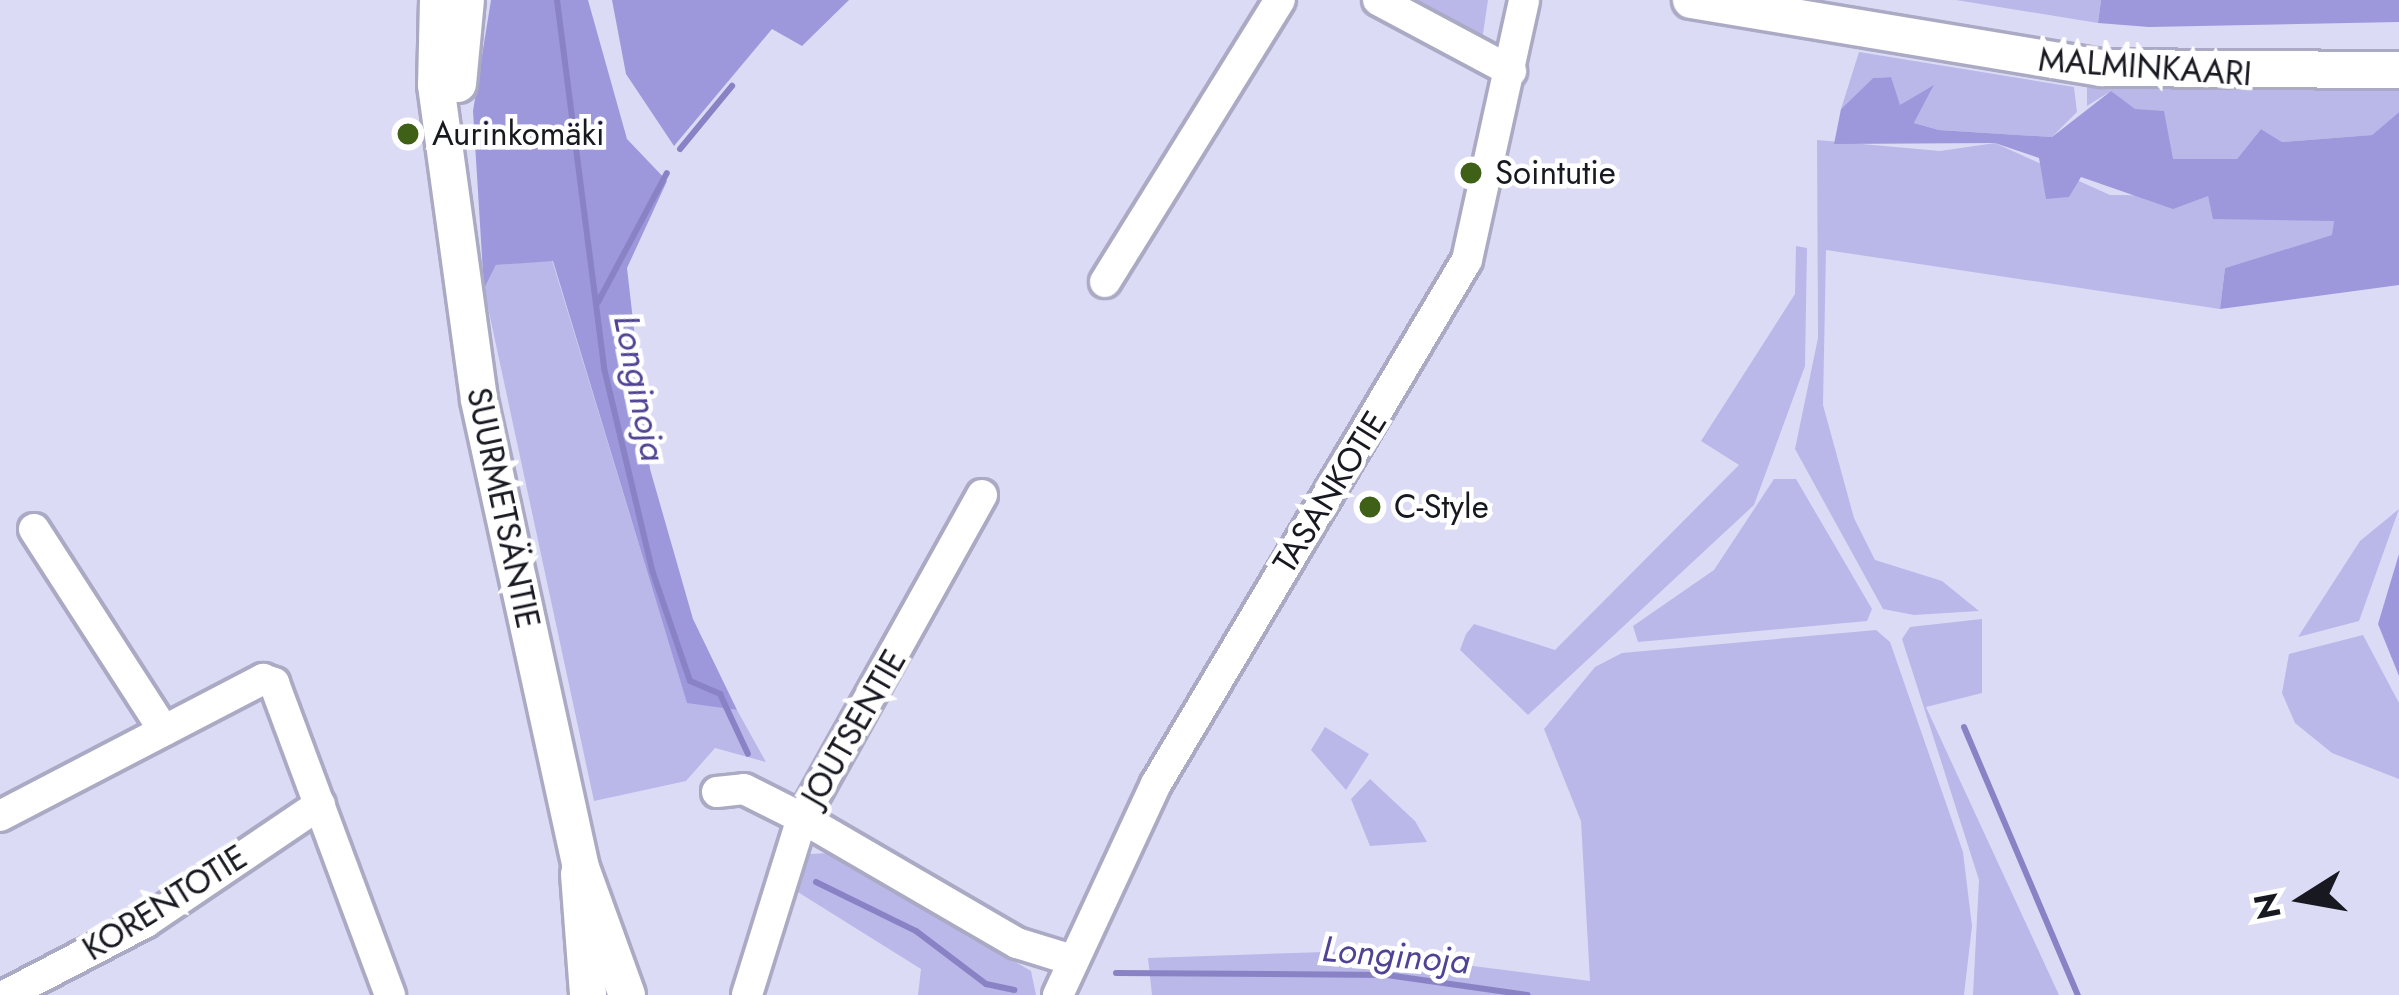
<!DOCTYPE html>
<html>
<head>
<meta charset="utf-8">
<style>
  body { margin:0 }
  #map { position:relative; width:2399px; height:995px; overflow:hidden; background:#dcdbf6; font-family:Jost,sans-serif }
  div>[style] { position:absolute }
  .green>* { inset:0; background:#bab8e9 }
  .forest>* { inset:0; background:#9d98dc }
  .stream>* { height:6px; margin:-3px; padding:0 3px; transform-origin:3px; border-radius:3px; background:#8983c5 }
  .roads { filter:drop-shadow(3px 0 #abaac4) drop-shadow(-3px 0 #abaac4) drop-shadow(0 3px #abaac4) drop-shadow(0 -3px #abaac4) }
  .minor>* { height:30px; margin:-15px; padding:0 15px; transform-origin:15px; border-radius:15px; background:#fff }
  .major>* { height:36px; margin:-18px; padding:0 18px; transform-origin:18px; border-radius:18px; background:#fff }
  .dots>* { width:33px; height:33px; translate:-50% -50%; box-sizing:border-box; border:6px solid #fff; border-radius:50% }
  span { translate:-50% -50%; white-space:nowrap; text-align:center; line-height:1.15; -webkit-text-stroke:9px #fff; paint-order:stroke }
  .street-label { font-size:33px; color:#181821 }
  .poi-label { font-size:33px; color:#181821 }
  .left { translate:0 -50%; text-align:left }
  .water-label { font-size:36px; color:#504394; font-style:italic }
  .north { position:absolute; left:2243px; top:839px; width:120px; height:120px; -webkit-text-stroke:9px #fff; paint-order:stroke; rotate:259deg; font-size:33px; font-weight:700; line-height:48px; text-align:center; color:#181821 }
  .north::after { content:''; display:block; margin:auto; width:42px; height:54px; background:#181821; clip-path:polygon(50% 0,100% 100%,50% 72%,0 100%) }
</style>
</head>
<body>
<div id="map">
  <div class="green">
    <i style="clip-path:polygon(1395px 0,1488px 0,1481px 47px)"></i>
    <i style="clip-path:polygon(1956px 0,2101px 0,2098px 23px)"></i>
    <i style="clip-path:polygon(1859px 52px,2074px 87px,2077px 112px,2052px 137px,1939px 130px,1914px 123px,1933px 87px,1900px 106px,1890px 77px,1873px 78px,1841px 109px)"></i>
    <i style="clip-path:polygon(2087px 86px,2399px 91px,2399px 112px,2372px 135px,2282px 142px,2261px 129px,2237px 159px,2172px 160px,2111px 91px,2087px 106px)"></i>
    <i style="clip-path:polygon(1817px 140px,1940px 151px,1995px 143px,2110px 195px,2208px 196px,2214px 219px,2311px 216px,2334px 221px,2333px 235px,2225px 268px,2220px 309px,1826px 250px,1823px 405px,1854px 518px,1875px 560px,1942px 581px,1979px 611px,1914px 615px,1883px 609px,1795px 449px,1818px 338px)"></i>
    <i style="clip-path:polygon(1796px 246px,1807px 248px,1805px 366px,1754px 505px,1528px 715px,1460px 650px,1466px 634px,1474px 624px,1555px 650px,1739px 465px,1701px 441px,1795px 294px)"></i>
    <i style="clip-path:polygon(552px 260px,687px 702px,737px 710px,766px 762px,715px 748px,686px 781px,594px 801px,484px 289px,496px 265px)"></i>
    <i style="clip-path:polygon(1774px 479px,1796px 479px,1872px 609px,1867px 621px,1638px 642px,1633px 626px,1714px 570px)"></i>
    <i style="clip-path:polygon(2399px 509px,2359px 621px,2298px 637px,2360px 541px)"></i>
    <i style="clip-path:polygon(1982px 619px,1982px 693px,1926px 707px,2059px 995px,1973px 995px,1979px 880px,1902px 639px,1910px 627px)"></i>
    <i style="clip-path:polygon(1876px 630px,1890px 642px,1963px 852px,1972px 926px,1964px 995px,1152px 995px,1148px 958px,1355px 951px,1590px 981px,1581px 821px,1544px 729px,1595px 667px,1622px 653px)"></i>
    <i style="clip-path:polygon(2363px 635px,2399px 703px,2399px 779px,2332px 753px,2295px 723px,2282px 693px,2289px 654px)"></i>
    <i style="clip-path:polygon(1325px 727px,1369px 754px,1346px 790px,1311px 750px)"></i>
    <i style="clip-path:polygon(1370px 779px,1415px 821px,1427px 842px,1370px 846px,1351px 799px)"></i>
    <i style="clip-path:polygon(830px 853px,1031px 971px,1036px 995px,918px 995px,921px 969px,793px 889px,809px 854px)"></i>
  </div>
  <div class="forest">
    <i style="clip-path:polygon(491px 0,588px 0,627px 139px,667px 181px,627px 268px,650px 469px,693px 619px,737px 710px,687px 703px,553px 261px,496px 265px,484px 289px,473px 111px)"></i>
    <i style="clip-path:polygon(612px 0,849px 0,802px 46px,772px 29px,674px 146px,626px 74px)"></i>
    <i style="clip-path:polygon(2101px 0,2399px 0,2399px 22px,2149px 27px,2098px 23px)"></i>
    <i style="clip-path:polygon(1891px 77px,1900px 105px,1934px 85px,1914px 123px,1939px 130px,2052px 137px,2111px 91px,2135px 109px,2164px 111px,2173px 159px,2237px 159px,2261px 129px,2282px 142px,2372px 135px,2399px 112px,2399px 285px,2220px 309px,2225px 268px,2332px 235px,2334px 221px,2213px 219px,2208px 196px,2173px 209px,2081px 177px,2069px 197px,2046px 199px,2039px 158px,1995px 143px,1834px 144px,1841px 109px,1873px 78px)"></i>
    <i style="clip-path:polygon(2399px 554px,2399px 676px,2378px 624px)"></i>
  </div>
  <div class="stream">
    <i style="left:557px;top:0;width:371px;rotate:82.7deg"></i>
    <i style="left:604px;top:368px;width:208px;rotate:76.6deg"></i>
    <i style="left:652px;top:570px;width:117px;rotate:71.1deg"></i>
    <i style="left:690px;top:681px;width:33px;rotate:23deg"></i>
    <i style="left:720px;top:694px;width:66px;rotate:65deg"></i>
    <i style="left:680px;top:149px;width:82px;rotate:-50.5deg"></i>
    <i style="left:598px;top:302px;width:146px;rotate:-61.9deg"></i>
    <i style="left:1964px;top:727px;width:291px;rotate:67deg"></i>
    <i style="left:816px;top:882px;width:111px;rotate:26.1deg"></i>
    <i style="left:916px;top:931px;width:88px;rotate:37.1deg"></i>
    <i style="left:986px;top:984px;width:29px;rotate:12deg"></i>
    <i style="left:1116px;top:973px;width:271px;rotate:0.4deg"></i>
    <i style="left:1387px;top:975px;width:142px;rotate:8.1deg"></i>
  </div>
  <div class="roads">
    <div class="minor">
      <i style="left:1378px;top:0;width:151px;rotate:28.1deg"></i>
      <i style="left:1105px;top:282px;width:332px;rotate:-58.2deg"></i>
      <i style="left:982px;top:495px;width:370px;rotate:119.1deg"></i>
      <i style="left:802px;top:818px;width:249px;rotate:30.2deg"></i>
      <i style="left:1017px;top:943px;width:58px;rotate:17.2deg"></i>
      <i style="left:34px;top:529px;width:240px;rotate:57.2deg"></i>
      <i style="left:717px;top:792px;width:27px;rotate:-6deg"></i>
      <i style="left:744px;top:789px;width:65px;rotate:26.6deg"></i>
      <i style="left:802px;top:818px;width:185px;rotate:107.3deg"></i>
      <i style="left:0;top:816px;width:297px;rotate:-27.5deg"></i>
      <i style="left:263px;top:679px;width:12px;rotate:20deg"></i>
      <i style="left:274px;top:683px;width:333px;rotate:69.6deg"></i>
      <i style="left:6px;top:995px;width:158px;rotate:-27.5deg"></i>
      <i style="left:146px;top:922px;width:210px;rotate:-34.1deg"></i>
      <i style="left:1058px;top:995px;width:233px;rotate:-65.1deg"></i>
      <i style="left:1156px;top:784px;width:609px;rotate:-59.31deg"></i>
      <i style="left:1467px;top:260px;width:266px;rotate:-77.6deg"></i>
    </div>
    <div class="major">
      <i style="left:438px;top:0;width:85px;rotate:91.3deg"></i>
      <i style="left:436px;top:85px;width:318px;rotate:82.2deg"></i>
      <i style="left:479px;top:400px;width:476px;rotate:77.7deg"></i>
      <i style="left:580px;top:865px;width:138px;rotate:70.1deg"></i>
      <i style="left:1691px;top:0;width:416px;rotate:9.4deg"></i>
      <i style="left:2101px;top:68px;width:298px;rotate:0.4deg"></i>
      <i style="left:458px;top:84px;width:84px;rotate:-84.6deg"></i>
      <i style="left:579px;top:874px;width:121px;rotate:85.7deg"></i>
    </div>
  </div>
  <div class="dots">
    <i style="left:408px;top:134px;background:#3f6117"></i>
    <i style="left:1471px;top:173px;background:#3f6117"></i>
    <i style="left:1370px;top:507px;background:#3f6117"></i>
  </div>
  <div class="street-label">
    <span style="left:2145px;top:67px;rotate:4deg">MALMINKAARI</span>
    <span style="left:1330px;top:492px;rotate:-58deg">TASANKOTIE</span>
    <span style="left:503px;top:508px;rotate:78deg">SUURMETSÄNTIE</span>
    <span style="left:854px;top:728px;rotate:-60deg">JOUTSENTIE</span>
    <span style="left:165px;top:903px;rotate:-32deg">KORENTOTIE</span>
  </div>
  <div class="poi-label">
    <span class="left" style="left:432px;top:134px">Aurinkomäki</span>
    <span class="left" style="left:1495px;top:173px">Sointutie</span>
    <span class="left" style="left:1394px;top:507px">C-Style</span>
  </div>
  <div class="water-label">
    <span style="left:640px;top:388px;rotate:79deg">Longinoja</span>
    <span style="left:1396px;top:955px;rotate:5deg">Longinoja</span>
  </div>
  <div class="north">N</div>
</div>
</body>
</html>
